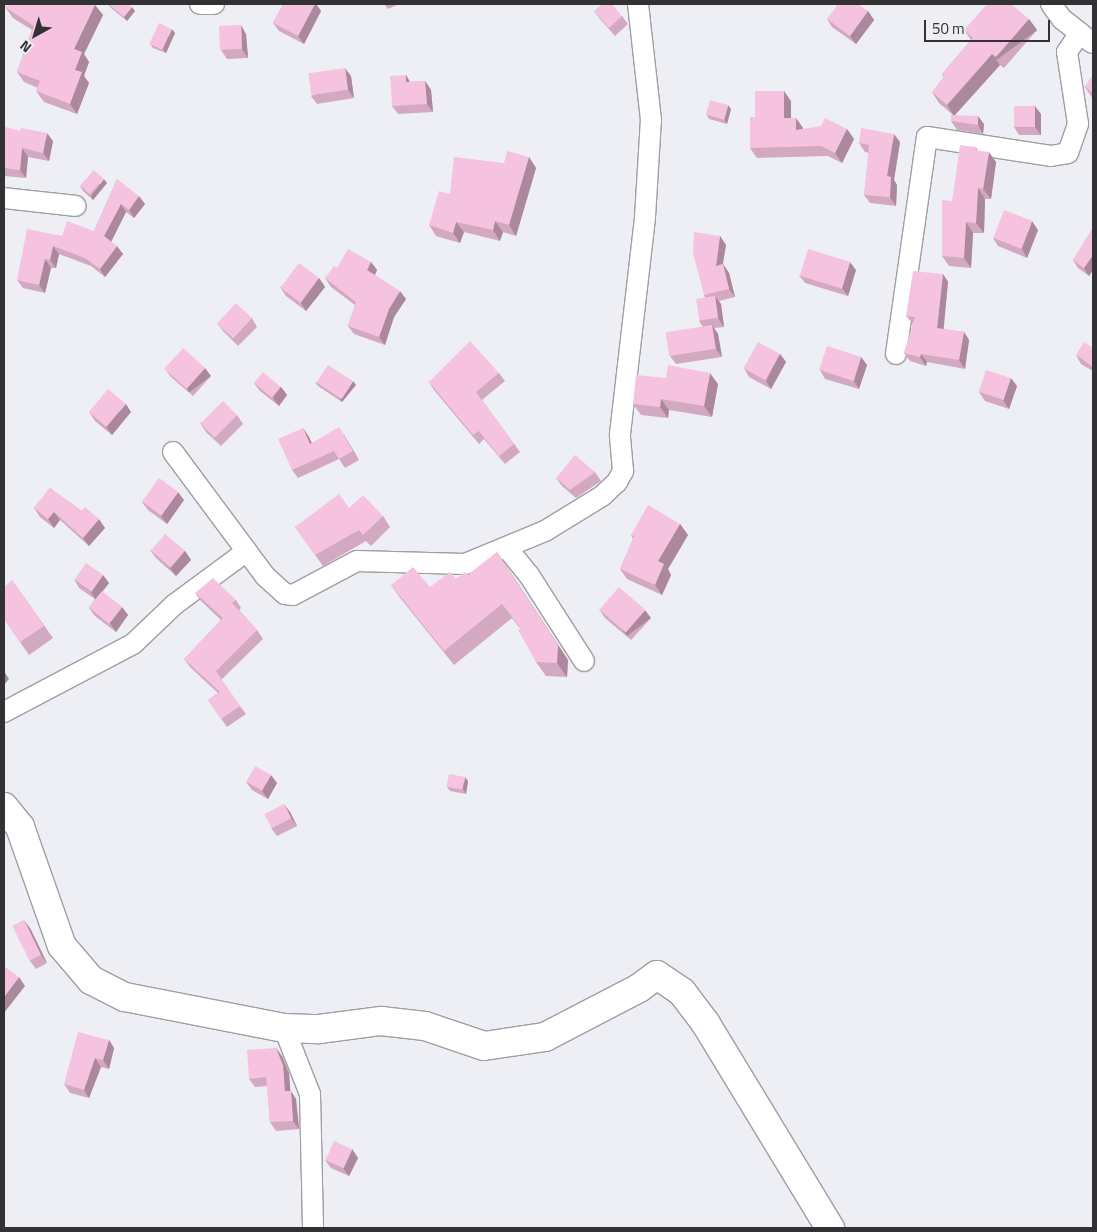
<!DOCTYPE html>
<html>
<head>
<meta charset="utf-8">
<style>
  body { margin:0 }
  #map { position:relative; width:1097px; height:1232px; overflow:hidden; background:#eeeff5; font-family:"Titillium Web",sans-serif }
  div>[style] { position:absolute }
  .roads { filter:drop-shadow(1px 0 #9e9ea4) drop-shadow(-1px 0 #9e9ea4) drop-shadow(0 1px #9e9ea4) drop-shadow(0 -1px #9e9ea4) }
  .street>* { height:20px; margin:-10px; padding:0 10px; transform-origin:10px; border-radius:10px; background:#fff }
  .secondary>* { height:28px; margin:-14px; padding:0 14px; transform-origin:14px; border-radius:14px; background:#fff }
  .wall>* { inset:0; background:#d3a8c1 }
  .shaded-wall>* { inset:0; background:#ac889d; transform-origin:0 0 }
  .building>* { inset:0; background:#f5c3e0; transform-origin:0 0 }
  span { translate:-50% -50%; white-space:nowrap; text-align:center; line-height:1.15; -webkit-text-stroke:4px #eeeff5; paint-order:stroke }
  .frame { position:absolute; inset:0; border:5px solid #323234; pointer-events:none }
  .north { position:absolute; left:10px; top:10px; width:50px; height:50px; -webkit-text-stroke:4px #eeeff5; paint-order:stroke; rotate:219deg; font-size:14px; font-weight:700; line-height:20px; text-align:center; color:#323234 }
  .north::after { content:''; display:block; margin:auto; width:18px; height:22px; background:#323234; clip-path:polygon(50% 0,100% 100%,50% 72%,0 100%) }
  .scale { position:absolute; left:924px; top:20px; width:126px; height:22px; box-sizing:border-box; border:2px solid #323234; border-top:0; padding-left:6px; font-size:15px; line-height:18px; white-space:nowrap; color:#323234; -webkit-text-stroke:4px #eeeff5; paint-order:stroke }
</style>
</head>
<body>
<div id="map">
  <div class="roads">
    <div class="street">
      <i style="left:200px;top:4px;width:14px"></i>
      <i style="left:1051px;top:4px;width:19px;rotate:54deg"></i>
      <i style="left:1062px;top:19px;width:39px;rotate:38deg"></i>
      <i style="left:4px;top:198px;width:72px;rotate:6.3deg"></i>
      <i style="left:896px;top:354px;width:219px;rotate:-81.9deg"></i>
      <i style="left:927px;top:137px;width:125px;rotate:8.7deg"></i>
      <i style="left:1051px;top:156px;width:17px;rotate:-10deg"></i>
      <i style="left:1068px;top:153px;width:31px;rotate:-71deg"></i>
      <i style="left:1078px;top:124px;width:73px;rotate:-98.7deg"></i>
      <i style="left:1067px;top:52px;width:23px;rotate:-56deg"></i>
      <i style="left:173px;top:452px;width:154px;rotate:53.4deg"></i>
      <i style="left:265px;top:576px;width:27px;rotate:42deg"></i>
      <i style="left:285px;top:594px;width:8px;rotate:7deg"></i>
      <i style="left:293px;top:595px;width:72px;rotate:-28deg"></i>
      <i style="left:357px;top:561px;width:108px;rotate:1.6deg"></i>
      <i style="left:465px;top:564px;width:87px;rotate:-22.4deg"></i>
      <i style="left:545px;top:531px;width:67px;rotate:-31.6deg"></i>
      <i style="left:602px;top:496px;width:21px;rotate:-43deg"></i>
      <i style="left:617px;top:482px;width:13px;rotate:-61deg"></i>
      <i style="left:623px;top:471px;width:37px;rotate:-95deg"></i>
      <i style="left:620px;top:434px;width:218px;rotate:-83.4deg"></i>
      <i style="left:645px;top:217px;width:97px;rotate:-86.5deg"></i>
      <i style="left:651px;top:120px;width:117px;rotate:-96.4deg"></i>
      <i style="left:507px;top:548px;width:35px;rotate:51deg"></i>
      <i style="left:529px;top:575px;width:102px;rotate:57.4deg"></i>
      <i style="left:4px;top:712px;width:146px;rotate:-27.8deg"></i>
      <i style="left:133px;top:644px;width:58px;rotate:-43.6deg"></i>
      <i style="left:175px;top:604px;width:89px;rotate:-36.4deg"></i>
      <i style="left:284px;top:1028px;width:71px;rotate:68.5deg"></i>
      <i style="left:310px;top:1094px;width:134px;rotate:88.7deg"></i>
    </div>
    <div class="secondary">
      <i style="left:4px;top:807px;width:26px;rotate:51deg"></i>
      <i style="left:20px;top:827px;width:126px;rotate:70.6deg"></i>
      <i style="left:62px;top:946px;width:45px;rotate:49.5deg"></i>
      <i style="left:91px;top:980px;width:38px;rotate:27deg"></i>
      <i style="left:125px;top:997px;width:162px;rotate:11deg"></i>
      <i style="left:284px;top:1028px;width:35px;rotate:2deg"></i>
      <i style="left:319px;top:1029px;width:63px;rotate:-7.4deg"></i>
      <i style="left:381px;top:1021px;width:44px;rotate:6.5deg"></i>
      <i style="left:425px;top:1026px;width:62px;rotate:18.7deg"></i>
      <i style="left:484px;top:1046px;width:62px;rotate:-8.4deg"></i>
      <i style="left:545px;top:1037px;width:106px;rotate:-27.5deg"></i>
      <i style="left:639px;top:988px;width:22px;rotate:-36deg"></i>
      <i style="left:657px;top:975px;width:30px;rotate:34deg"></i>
      <i style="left:682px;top:992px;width:40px;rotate:53deg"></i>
      <i style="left:706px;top:1024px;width:239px;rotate:58.7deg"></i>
    </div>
  </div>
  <div class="wall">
    <i style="clip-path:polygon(108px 4px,135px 11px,127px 21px,111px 8px)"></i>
    <i style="clip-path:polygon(283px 4px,316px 4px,321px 11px,304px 44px,279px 31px,273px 23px)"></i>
    <i style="clip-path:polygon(384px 4px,399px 4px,388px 9px)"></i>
    <i style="clip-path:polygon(95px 5px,103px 15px,84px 54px,89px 62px,84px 76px,89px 83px,77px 114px,44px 102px,36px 91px,38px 88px,24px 82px,17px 72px,32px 30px,13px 18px,5px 7px)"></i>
    <i style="clip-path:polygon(594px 11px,622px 16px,628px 24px,615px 36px,600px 19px)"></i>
    <i style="clip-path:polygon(868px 11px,874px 20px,856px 44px,832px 27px,827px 19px)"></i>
    <i style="clip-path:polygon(1029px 19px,1037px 30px,1004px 68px,1000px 65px,955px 115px,984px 124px,983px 134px,957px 130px,951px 121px,953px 115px,939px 103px,932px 92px,944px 77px,942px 74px,971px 40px,964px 30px)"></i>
    <i style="clip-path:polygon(175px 33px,166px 53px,153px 48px,150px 44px)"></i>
    <i style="clip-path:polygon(246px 34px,248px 58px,227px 59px,221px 50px)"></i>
    <i style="clip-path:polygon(406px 75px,410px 82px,425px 81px,431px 90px,433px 112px,398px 114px,392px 106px)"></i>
    <i style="clip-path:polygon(1093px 75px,1093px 99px,1085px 87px)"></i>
    <i style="clip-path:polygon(351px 76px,354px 98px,317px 104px,311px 96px)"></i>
    <i style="clip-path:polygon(791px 101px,791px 118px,803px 129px,847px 129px,854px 139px,842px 163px,828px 156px,757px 158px,750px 148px,755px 117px)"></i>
    <i style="clip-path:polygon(731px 109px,727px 124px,709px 119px,706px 114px)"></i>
    <i style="clip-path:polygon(1041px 114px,1041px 135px,1019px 135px,1014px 127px)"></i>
    <i style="clip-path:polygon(4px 127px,53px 141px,49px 161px,28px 157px,26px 178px,4px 176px)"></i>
    <i style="clip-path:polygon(900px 142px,894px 180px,897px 185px,896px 206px,870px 203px,864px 195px,869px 153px,865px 152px,859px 143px)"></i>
    <i style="clip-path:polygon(976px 147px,978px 151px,996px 162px,991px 199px,985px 199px,984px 233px,973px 233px,971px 268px,949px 266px,942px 256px,952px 201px)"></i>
    <i style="clip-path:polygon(529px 157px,536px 168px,516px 236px,503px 232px,500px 241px,464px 232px,460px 243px,436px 236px,429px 225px,450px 194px,504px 163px)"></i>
    <i style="clip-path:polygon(117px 179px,145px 204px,134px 218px,126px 212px,111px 242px,123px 254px,105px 277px,91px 266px,59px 254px,56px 268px,51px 268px,45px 293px,23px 288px,17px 280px,62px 236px,94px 231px)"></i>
    <i style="clip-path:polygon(107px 183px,93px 200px,83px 191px,80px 186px)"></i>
    <i style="clip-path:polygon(1093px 228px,1093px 270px,1089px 276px,1078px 268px,1073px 260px)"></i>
    <i style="clip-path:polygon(1038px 230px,1027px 258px,998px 246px,993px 238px)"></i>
    <i style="clip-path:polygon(720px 236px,726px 245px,723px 264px,729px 273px,735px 297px,719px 301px,721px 304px,724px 327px,714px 328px,718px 334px,722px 357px,676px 364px,670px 356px,703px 327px,699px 321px,705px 297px,704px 295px)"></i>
    <i style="clip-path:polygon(371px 262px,377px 270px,375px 275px,406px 299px,394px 317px,385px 345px,354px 334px,348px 326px,355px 305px,331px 287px,325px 278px,337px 268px)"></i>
    <i style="clip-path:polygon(856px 270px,848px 296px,805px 283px,799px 275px)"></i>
    <i style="clip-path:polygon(943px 274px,948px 282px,943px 329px,964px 332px,969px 340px,965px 369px,927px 362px,926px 366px,910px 361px,904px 353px,913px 324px,906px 316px)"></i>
    <i style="clip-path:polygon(319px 278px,325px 287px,306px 311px,286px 296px,280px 287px)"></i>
    <i style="clip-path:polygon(252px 318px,257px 327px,238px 346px,223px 331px,217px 323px)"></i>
    <i style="clip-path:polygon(1093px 348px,1093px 371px,1081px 364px,1076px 355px)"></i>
    <i style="clip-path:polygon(780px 354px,786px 362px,771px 389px,749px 377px,744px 368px)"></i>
    <i style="clip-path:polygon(861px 357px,867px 365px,859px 389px,825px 379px,820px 370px)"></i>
    <i style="clip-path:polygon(165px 369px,211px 376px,193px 396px,171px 377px)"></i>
    <i style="clip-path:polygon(499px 373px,505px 381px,482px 400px,520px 452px,505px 464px,484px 439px,479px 444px,434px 390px,429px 382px)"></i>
    <i style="clip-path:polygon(666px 378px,718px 384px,712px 417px,669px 410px,668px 418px,641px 415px,633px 404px)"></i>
    <i style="clip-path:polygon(315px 382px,356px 385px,342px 402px,318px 386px)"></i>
    <i style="clip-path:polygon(254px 383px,281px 387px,287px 395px,279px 406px,260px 391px)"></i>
    <i style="clip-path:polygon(1017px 386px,1009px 409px,985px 401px,979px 392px)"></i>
    <i style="clip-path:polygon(89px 412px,131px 412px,112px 435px,95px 421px)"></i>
    <i style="clip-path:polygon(237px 415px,243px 424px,221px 446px,206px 432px,200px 423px)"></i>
    <i style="clip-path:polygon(303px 428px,309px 437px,312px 443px,344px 435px,359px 460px,345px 468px,339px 459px,298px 478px,292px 470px)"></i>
    <i style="clip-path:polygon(595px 472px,601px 481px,576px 498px,562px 486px,556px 478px)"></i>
    <i style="clip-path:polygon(50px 488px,105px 528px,89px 546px,60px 520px,54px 528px,40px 517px,34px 508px)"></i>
    <i style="clip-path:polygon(184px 500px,167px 524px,148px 510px,142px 502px)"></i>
    <i style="clip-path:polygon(349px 508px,383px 516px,390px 527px,371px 546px,366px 541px,323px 566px,295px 527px)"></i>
    <i style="clip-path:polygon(680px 524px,688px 535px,668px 569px,671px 575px,662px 595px,627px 579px,620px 569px,633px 539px,631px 535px)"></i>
    <i style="clip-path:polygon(150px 550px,185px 551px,191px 560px,176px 576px,156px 558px)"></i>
    <i style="clip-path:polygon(497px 552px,568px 660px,567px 677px,546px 676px,536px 662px,520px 628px,512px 618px,454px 665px,401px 599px,391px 585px,430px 587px,468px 575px)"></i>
    <i style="clip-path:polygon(103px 575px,109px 583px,102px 592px,122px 607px,128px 615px,116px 632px,95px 616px,89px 608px,95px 599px,79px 588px,74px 579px)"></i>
    <i style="clip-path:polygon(12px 580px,53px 638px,29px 655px,4px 619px)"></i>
    <i style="clip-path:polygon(195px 593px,236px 600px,241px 608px,239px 610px,257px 630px,263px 639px,221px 680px,246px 714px,227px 727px,208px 700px,218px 693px,190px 667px,184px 659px,221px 620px,201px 601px)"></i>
    <i style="clip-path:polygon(599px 609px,651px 618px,631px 640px,605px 618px)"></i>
    <i style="clip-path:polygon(468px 781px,466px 794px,450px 791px,447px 787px)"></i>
    <i style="clip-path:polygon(246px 782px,277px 783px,268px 799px,252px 790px)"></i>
    <i style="clip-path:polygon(290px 812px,297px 826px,277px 836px,271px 828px)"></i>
    <i style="clip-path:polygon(30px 928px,47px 963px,36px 969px,30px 961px)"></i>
    <i style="clip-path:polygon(109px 1040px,114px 1048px,109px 1069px,101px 1067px,89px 1098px,70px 1093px,64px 1084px)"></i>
    <i style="clip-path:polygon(282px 1056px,289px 1073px,290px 1091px,296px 1099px,299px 1129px,276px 1131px,270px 1122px,267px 1086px,255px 1087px,249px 1079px)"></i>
    <i style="clip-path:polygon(352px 1149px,358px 1158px,349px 1176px,331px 1168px,325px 1160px)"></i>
  </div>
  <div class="shaded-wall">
    <i style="clip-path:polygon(315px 4px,316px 4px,321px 11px,304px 44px,298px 36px)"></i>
    <i style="clip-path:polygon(95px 5px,103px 15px,84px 54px,89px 62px,84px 76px,89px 83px,77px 114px,70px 104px,74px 49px)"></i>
    <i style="clip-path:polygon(132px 7px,135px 11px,127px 21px,124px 17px)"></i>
    <i style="clip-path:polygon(868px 11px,874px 20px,856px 44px,850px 36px)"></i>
    <i style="left:1029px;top:19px;width:14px;height:50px;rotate:54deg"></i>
    <i style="clip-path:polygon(241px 25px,246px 34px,248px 58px,242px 49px)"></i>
    <i style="clip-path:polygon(172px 29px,175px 33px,166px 53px,163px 49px)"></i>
    <i style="clip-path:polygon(992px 54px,1000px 65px,954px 116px,947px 105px)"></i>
    <i style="clip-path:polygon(345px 68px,351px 76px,354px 98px,348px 90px)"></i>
    <i style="clip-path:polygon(406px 75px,411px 84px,406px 82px)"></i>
    <i style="clip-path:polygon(425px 81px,431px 90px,433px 112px,427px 104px)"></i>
    <i style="clip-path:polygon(784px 91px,791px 101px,791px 128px,784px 118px)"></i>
    <i style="clip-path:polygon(728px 105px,731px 109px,727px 124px,724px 119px)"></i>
    <i style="clip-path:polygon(1035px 106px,1041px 114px,1041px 135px,1035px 127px)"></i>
    <i style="clip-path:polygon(978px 116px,984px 124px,983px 134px,978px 125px)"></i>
    <i style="clip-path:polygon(796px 118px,803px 128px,803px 140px,796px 130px)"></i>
    <i style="clip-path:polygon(847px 129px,854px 139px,842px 163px,835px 153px)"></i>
    <i style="clip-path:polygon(47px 133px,53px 141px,49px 161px,43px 153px)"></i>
    <i style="clip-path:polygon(894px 134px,900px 142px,894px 180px,897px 185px,896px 206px,890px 197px,887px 176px)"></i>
    <i style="clip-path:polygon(22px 148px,28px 157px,26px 178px,20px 170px)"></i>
    <i style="clip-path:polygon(989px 152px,996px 162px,991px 199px,983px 189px)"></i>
    <i style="clip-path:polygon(529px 157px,536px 168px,516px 236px,509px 225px)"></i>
    <i style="clip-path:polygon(104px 179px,107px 183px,93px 200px,91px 196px)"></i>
    <i style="clip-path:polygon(978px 188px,985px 199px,984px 233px,976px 223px)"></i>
    <i style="clip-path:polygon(139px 196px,145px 204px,134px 218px,129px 210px)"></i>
    <i style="clip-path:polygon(121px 204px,126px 212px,110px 244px,104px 236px)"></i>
    <i style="clip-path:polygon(495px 221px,503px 232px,500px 241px,493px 230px)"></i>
    <i style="clip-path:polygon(1032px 221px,1038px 230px,1027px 258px,1022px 249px)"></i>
    <i style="clip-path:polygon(456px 222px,464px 232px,460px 243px,453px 233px)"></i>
    <i style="clip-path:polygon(966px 222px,973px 233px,971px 268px,964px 258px)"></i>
    <i style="clip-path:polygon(720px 236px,726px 245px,721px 274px,716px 266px)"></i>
    <i style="clip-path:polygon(53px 246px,59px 254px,56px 268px,50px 260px)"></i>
    <i style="clip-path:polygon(117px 246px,123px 254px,105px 277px,100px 269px)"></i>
    <i style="clip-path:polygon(1093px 255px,1093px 270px,1089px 276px,1084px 268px)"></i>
    <i style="clip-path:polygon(45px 259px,51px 268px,45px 293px,39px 285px)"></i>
    <i style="clip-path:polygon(371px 262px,377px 270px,373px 278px,367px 270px)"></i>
    <i style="clip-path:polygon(850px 262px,856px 270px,848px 296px,842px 288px)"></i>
    <i style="clip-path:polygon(723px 264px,729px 273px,735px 297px,729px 289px)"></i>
    <i style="clip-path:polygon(943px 274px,948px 282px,943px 336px,937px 328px)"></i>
    <i style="clip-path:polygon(319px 278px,325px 287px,306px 311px,301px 303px)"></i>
    <i style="clip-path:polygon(400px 291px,406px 299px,394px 317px,385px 345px,379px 337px,389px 309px)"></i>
    <i style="clip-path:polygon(715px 296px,721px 304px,724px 327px,718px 318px)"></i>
    <i style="clip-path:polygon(712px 325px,718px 334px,722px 357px,716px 349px)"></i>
    <i style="clip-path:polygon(964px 332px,969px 340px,965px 369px,959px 360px)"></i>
    <i style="clip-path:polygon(780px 354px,786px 362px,771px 389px,766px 381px)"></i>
    <i style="clip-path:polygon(921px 354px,927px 362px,926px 366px,920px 357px)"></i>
    <i style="clip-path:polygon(861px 357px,867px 365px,859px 389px,854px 381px)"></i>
    <i style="left:205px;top:368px;width:10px;height:27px;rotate:53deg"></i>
    <i style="clip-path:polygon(710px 373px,718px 384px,712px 417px,704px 406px)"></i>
    <i style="clip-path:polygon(1011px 378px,1017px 386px,1009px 409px,1003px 400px)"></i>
    <i style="clip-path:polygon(353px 381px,356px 385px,342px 402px,340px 398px)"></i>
    <i style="clip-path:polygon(281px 387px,287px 395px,279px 406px,273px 398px)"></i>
    <i style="clip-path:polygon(661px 399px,669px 410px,668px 418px,660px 407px)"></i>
    <i style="clip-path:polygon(126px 404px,131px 412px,112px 435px,106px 427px)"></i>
    <i style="clip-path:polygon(339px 427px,344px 435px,359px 460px,353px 451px)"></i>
    <i style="clip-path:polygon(303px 428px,309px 437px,316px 453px,310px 444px)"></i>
    <i style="clip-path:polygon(178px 492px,184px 500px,167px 524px,161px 516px)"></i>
    <i style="clip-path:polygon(54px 512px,60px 520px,54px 528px,48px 519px)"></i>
    <i style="clip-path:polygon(99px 519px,105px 528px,89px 546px,83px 538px)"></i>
    <i style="clip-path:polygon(680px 524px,688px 535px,668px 569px,671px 575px,662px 595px,655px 585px,658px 561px)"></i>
    <i style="clip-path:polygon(185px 551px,191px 560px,176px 576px,170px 568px)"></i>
    <i style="clip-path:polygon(497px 552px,568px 660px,567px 677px,557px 663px)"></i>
    <i style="clip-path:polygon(103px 575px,109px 583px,96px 600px,91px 592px)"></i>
    <i style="clip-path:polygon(122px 607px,128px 615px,116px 632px,110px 623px)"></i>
    <i style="left:645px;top:610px;width:10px;height:30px;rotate:53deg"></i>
    <i style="clip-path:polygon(4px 671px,9px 679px,4px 685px)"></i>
    <i style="clip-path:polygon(271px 775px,277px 783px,268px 799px,262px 791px)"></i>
    <i style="clip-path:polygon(465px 777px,468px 781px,466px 794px,463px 789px)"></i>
    <i style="clip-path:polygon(284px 804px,290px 812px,297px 826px,291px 818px)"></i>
    <i style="clip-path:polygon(24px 920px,30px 928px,47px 963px,41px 955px)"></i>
    <i style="clip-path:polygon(19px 977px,25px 986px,4px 1013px,4px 997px)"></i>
    <i style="clip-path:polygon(109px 1040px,114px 1048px,109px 1069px,103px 1060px)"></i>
    <i style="clip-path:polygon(276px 1048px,282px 1056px,289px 1073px,291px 1099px,285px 1091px)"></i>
    <i style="clip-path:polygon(95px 1058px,101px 1067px,89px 1098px,84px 1090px)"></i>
    <i style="clip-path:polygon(291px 1091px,296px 1099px,299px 1129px,293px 1121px)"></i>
    <i style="clip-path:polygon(352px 1149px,358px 1158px,349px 1176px,343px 1168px)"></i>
  </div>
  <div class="building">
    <i style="clip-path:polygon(7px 4px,94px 4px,95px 5px,74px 49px,82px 52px,75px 70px,82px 72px,70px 104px,36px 91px,40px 81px,17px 72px,34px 26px,5px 7px)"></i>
    <i style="clip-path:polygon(108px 4px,128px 4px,132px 7px,124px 17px)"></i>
    <i style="clip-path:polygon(283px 4px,315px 4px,298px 36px,273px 23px)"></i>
    <i style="clip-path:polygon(602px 4px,612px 4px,622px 16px,609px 28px,594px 11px)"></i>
    <i style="clip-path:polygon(838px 4px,858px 4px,868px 11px,850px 36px,827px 19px)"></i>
    <i style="clip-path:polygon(987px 4px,1011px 4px,1029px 19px,996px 57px,992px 54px,947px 105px,932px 92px,945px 76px,942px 74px,973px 38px,964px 30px)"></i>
    <i style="left:159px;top:23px;width:14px;height:23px;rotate:25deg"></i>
    <i style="left:241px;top:25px;width:24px;height:22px;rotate:88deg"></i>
    <i style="left:345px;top:68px;width:22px;height:37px;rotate:82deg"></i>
    <i style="clip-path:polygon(406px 75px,406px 82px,425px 81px,427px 104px,392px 106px,390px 76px)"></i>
    <i style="clip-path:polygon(1093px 75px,1093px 93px,1085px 87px)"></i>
    <i style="clip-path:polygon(755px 91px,784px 91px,784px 118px,796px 118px,796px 130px,821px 126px,825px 118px,847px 129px,835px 153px,821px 146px,750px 148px,750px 117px,755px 117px)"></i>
    <i style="left:710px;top:100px;width:19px;height:15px;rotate:16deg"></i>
    <i style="left:1014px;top:106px;width:21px;height:21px"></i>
    <i style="clip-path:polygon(951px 115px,978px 116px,978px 125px,951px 121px)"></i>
    <i style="clip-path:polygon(4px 127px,20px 131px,21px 128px,47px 133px,43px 153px,22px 148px,20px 170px,4px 168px)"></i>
    <i style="clip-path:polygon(861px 128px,894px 134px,887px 176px,891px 177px,890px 197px,864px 195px,869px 145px,859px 143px)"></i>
    <i style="clip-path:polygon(960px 145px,976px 147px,975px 150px,989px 152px,983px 189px,978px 188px,976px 223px,966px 222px,964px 258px,942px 256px,942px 200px,952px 201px)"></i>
    <i style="clip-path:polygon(507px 151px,529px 157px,509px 225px,495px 221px,493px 230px,456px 222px,453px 233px,429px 225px,439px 191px,450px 194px,454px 157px,504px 163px)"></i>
    <i style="left:94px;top:170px;width:13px;height:21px;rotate:42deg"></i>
    <i style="clip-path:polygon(117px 179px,139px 196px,129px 210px,121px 204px,104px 236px,117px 246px,100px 269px,85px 258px,53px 246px,50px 260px,45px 259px,39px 285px,17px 280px,27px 229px,62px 236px,67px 221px,94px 231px)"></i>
    <i style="left:1004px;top:210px;width:30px;height:30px;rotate:21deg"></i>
    <i style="clip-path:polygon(1093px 228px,1093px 255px,1084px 268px,1073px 260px)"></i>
    <i style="clip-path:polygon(694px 232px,720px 236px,716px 266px,723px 264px,729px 289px,704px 295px,693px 253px)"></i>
    <i style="clip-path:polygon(348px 249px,371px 262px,367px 270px,400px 291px,389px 309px,379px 337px,348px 326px,356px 302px,325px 278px,334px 266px,337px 268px)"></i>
    <i style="left:808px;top:249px;width:44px;height:28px;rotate:17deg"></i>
    <i style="left:299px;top:263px;width:25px;height:31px;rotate:37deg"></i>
    <i style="clip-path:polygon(913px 271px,943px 274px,937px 328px,964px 332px,959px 360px,921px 354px,920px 357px,904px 353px,915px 317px,906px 316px)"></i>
    <i style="left:715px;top:296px;width:22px;height:19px;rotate:82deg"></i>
    <i style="left:236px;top:303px;width:22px;height:28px;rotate:43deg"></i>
    <i style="left:712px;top:325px;width:24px;height:47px;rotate:81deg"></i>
    <i style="clip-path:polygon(470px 341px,499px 373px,476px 392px,514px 444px,499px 456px,479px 431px,473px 435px,429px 382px)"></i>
    <i style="left:758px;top:342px;width:25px;height:30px;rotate:29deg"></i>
    <i style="clip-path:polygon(1084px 342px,1093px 348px,1093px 367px,1076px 355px)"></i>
    <i style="left:827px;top:346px;width:36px;height:25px;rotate:18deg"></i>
    <i style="left:183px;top:348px;width:30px;height:28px;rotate:42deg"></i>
    <i style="left:328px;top:365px;width:30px;height:21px;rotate:33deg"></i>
    <i style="clip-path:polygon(668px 365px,710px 373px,704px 406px,661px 399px,660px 407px,633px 404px,636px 375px,666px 378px)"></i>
    <i style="left:986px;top:370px;width:26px;height:23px;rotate:18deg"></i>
    <i style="left:263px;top:372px;width:23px;height:14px;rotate:40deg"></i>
    <i style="left:108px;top:389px;width:23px;height:30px;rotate:40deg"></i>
    <i style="left:223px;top:401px;width:20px;height:32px;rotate:45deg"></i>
    <i style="clip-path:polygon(339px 427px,353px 451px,339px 459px,334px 451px,292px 470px,278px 439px,303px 428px,310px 444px)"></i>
    <i style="clip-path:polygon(575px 455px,595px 472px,570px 490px,556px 478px)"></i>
    <i style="left:159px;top:478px;width:24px;height:29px;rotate:36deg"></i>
    <i style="clip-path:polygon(50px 488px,81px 511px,85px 507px,99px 519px,83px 538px,54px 512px,48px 519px,34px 508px)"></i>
    <i style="clip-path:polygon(339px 494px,349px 508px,363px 495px,383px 516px,363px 535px,359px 530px,315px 555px,295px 527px)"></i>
    <i style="clip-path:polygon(648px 505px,680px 524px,658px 561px,664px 564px,655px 585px,620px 569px,634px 537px,631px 535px)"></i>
    <i style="left:165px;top:534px;width:26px;height:22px;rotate:40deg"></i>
    <i style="clip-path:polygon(497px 552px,558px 645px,557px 663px,536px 662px,518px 630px,521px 628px,502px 604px,444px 651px,391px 585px,413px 567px,430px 587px,450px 572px,456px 579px,465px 572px,468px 575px)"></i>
    <i style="left:86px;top:563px;width:21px;height:20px;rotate:35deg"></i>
    <i style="clip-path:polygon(213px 578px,236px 600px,232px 603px,257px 630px,216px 671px,240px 706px,221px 719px,208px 700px,220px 692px,184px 659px,223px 618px,195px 593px)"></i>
    <i style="clip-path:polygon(12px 580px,44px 626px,20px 642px,4px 619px,4px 587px)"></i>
    <i style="left:619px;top:587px;width:35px;height:30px;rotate:41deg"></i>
    <i style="left:102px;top:591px;width:26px;height:21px;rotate:39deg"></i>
    <i style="left:255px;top:766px;width:18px;height:18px;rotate:29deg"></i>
    <i style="left:449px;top:774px;width:16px;height:13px;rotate:11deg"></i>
    <i style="left:284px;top:804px;width:16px;height:22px;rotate:63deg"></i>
    <i style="left:24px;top:920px;width:39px;height:13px;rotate:64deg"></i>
    <i style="clip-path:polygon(4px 966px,19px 977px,4px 997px)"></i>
    <i style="clip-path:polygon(78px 1032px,109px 1040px,103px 1060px,95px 1058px,84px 1090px,64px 1084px)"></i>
    <i style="clip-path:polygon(276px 1048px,283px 1065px,285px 1091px,291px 1091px,293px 1121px,270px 1122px,266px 1077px,249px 1079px,247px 1050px)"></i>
    <i style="left:334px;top:1141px;width:20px;height:21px;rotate:24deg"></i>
  </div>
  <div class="frame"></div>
  <div class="north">N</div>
  <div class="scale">50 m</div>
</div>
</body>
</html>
